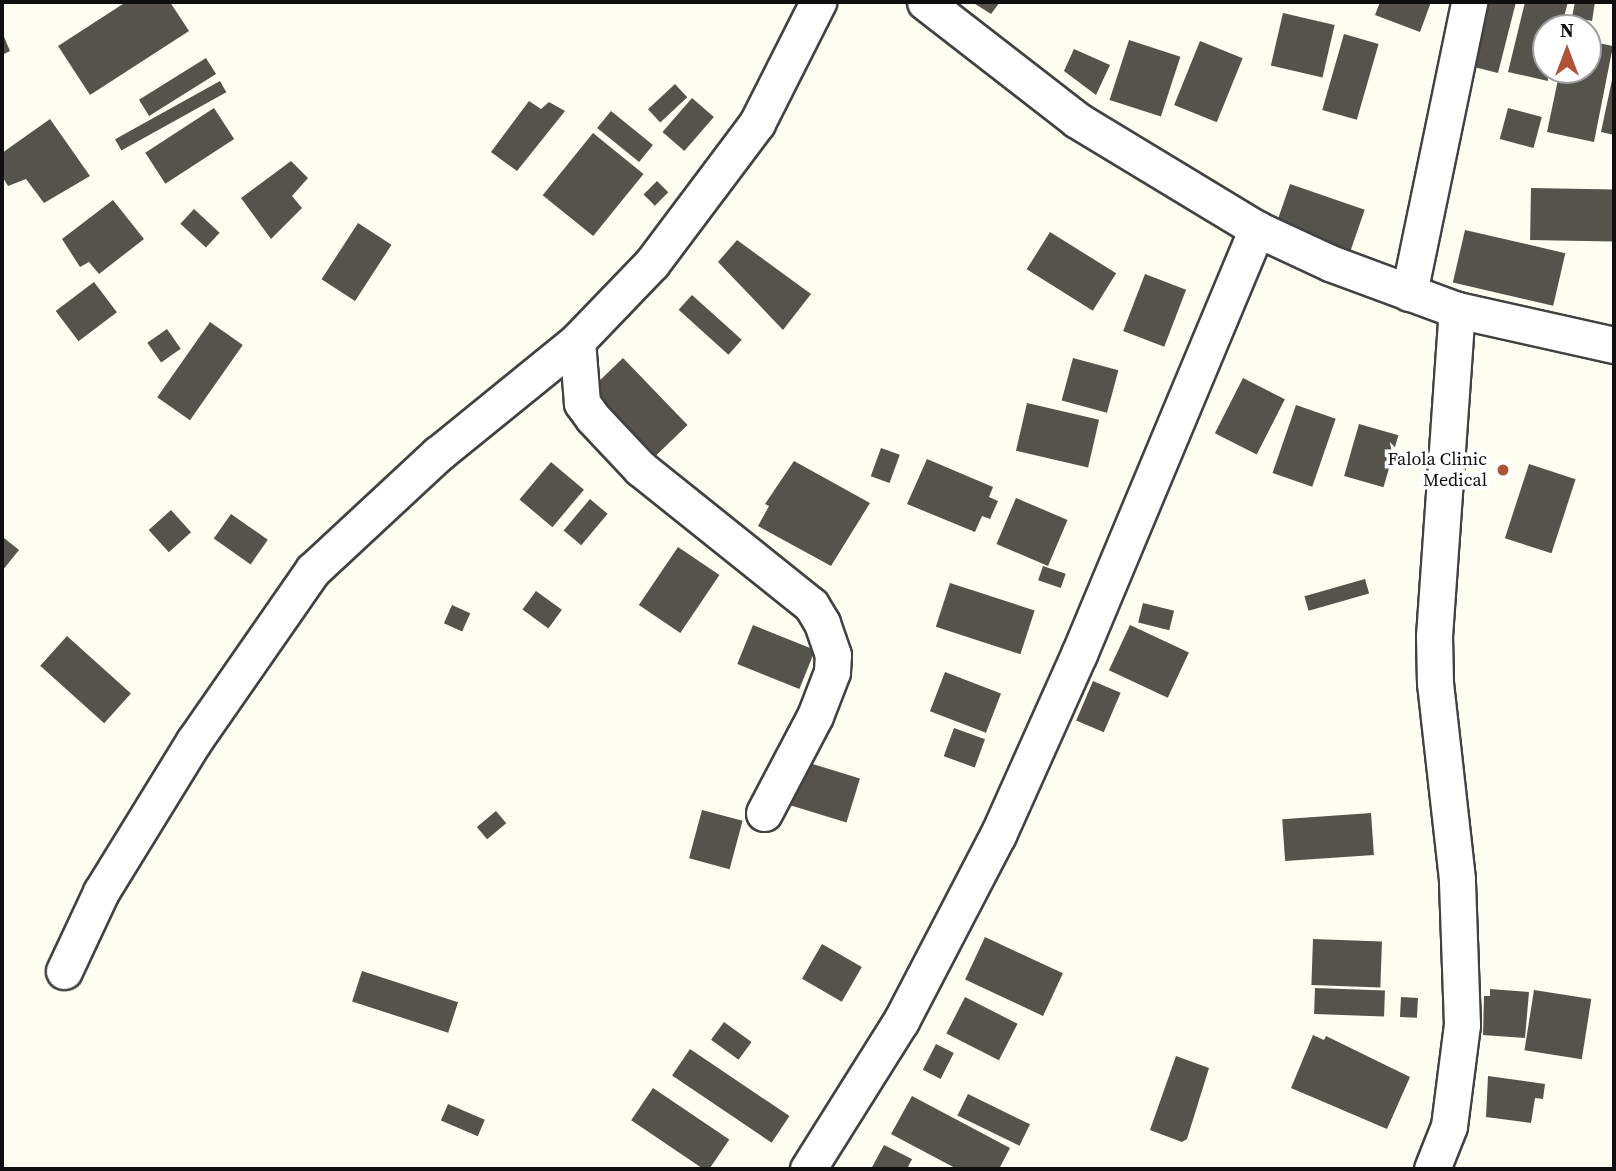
<!DOCTYPE html>
<html>
<head>
<meta charset="utf-8">
<style>
  body { margin:0 }
  #map { position:relative; width:1616px; height:1171px; overflow:hidden; background:#fdfdf2; font-family:"Source Serif 4",serif }
  div>[style] { position:absolute }
  .building>* { inset:0; background:#56534c; transform-origin:0 0 }
  .roads { filter:drop-shadow(2px 0 #424242) drop-shadow(-2px 0 #424242) drop-shadow(0 2px #424242) drop-shadow(0 -2px #424242) }
  .street>* { height:35px; margin:-17.5px; padding:0 17.5px; transform-origin:17.5px; border-radius:17.5px; background:#fff }
  .dots>* { width:19px; height:19px; translate:-50% -50%; box-sizing:border-box; border:4px solid #fff; border-radius:50% }
  span { translate:-50% -50%; white-space:nowrap; text-align:center; line-height:1.15; -webkit-text-stroke:7px #fff; paint-order:stroke }
  .poi-label { font-size:18px; color:#0f0f0f }
  .right { translate:-100% -50%; text-align:right }
  .frame { position:absolute; inset:0; border:4px solid #0f0f0f; pointer-events:none }
  .north { position:absolute; left:1532px; top:14px; width:70px; height:70px; box-sizing:border-box; background:#fff; border:2px solid #9f9f9f; border-radius:50%; rotate:0deg; font-size:19px; font-weight:700; line-height:28px; text-align:center; color:#0f0f0f }
  .north::after { content:''; display:block; margin:auto; width:24px; height:32px; background:#af5237; clip-path:polygon(50% 0,100% 100%,50% 72%,0 100%) }
</style>
</head>
<body>
<div id="map">
  <div class="building">
    <i style="clip-path:polygon(126px 2px,170px 2px,189px 31px,90px 95px,58px 46px)"></i>
    <i style="clip-path:polygon(972px 2px,1000px 2px,991px 14px)"></i>
    <i style="clip-path:polygon(1380px 2px,1431px 2px,1420px 32px,1375px 15px)"></i>
    <i style="clip-path:polygon(1477px 2px,1516px 2px,1498px 73px,1462px 64px)"></i>
    <i style="clip-path:polygon(1525px 2px,1568px 2px,1561px 28px,1546px 28px,1548px 81px,1508px 72px)"></i>
    <i style="clip-path:polygon(1575px 2px,1595px 2px,1592px 21px,1572px 17px)"></i>
    <i style="left:1283px;top:13px;width:53px;height:54px;rotate:13deg"></i>
    <i style="clip-path:polygon(2px 32px,10px 51px,2px 55px)"></i>
    <i style="left:1344px;top:34px;width:36px;height:79px;rotate:16deg"></i>
    <i style="left:1129px;top:40px;width:54px;height:63px;rotate:18deg"></i>
    <i style="left:1200px;top:41px;width:46px;height:69px;rotate:22deg"></i>
    <i style="clip-path:polygon(1588px 41px,1613px 46px,1594px 142px,1547px 132px,1560px 70px,1588px 70px)"></i>
    <i style="clip-path:polygon(1074px 49px,1110px 65px,1096px 95px,1064px 71px)"></i>
    <i style="left:206px;top:58px;width:19px;height:79px;rotate:58deg"></i>
    <i style="clip-path:polygon(1613px 75px,1614px 75px,1614px 135px,1601px 132px)"></i>
    <i style="left:220px;top:81px;width:13px;height:120px;rotate:61deg"></i>
    <i style="left:675px;top:84px;width:18px;height:37px;rotate:47deg"></i>
    <i style="left:692px;top:98px;width:29px;height:45px;rotate:41deg"></i>
    <i style="clip-path:polygon(529px 101px,541px 109px,549px 102px,565px 111px,517px 171px,491px 152px)"></i>
    <i style="left:214px;top:108px;width:37px;height:82px;rotate:57deg"></i>
    <i style="left:1508px;top:108px;width:35px;height:32px;rotate:15deg"></i>
    <i style="left:611px;top:111px;width:54px;height:22px;rotate:39deg"></i>
    <i style="clip-path:polygon(50px 119px,90px 176px,44px 203px,26px 179px,8px 186px,2px 176px,2px 153px)"></i>
    <i style="left:593px;top:133px;width:65px;height:80px;rotate:39deg"></i>
    <i style="clip-path:polygon(291px 161px,308px 178px,292px 196px,302px 208px,271px 239px,241px 198px)"></i>
    <i style="left:657px;top:181px;width:16px;height:19px;rotate:45deg"></i>
    <i style="left:1290px;top:184px;width:79px;height:48px;rotate:19deg"></i>
    <i style="left:1531px;top:188px;width:83px;height:52px;rotate:1deg"></i>
    <i style="clip-path:polygon(113px 200px,144px 239px,99px 274px,89px 262px,80px 267px,62px 239px)"></i>
    <i style="left:194px;top:209px;width:35px;height:20px;rotate:43deg"></i>
    <i style="left:358px;top:223px;width:40px;height:67px;rotate:33deg"></i>
    <i style="left:1465px;top:230px;width:103px;height:54px;rotate:13deg"></i>
    <i style="left:1050px;top:232px;width:78px;height:44px;rotate:32deg"></i>
    <i style="clip-path:polygon(737px 240px,811px 294px,783px 330px,718px 262px)"></i>
    <i style="left:1145px;top:274px;width:44px;height:61px;rotate:21deg"></i>
    <i style="left:94px;top:282px;width:38px;height:48px;rotate:53deg"></i>
    <i style="left:692px;top:295px;width:67px;height:20px;rotate:42deg"></i>
    <i style="left:210px;top:322px;width:40px;height:92px;rotate:35deg"></i>
    <i style="left:167px;top:329px;width:24px;height:24px;rotate:55deg"></i>
    <i style="left:623px;top:358px;width:93px;height:45px;rotate:46deg"></i>
    <i style="left:1073px;top:358px;width:47px;height:44px;rotate:15deg"></i>
    <i style="left:1243px;top:378px;width:47px;height:62px;rotate:27deg"></i>
    <i style="left:1027px;top:403px;width:74px;height:49px;rotate:13deg"></i>
    <i style="left:1296px;top:405px;width:42px;height:72px;rotate:19deg"></i>
    <i style="left:1359px;top:424px;width:41px;height:54px;rotate:16deg"></i>
    <i style="left:881px;top:448px;width:20px;height:30px;rotate:20deg"></i>
    <i style="clip-path:polygon(927px 459px,993px 487px,989px 497px,998px 501px,990px 519px,982px 516px,975px 532px,907px 504px)"></i>
    <i style="clip-path:polygon(794px 461px,870px 503px,831px 566px,758px 526px,769px 506px,765px 504px)"></i>
    <i style="left:551px;top:462px;width:43px;height:49px;rotate:40deg"></i>
    <i style="left:1529px;top:464px;width:49px;height:78px;rotate:18deg"></i>
    <i style="left:1016px;top:498px;width:56px;height:50px;rotate:23deg"></i>
    <i style="left:590px;top:499px;width:23px;height:41px;rotate:40deg"></i>
    <i style="left:171px;top:510px;width:30px;height:30px;rotate:48deg"></i>
    <i style="left:231px;top:514px;width:45px;height:30px;rotate:35deg"></i>
    <i style="clip-path:polygon(4px 538px,19px 550px,2px 571px,2px 541px)"></i>
    <i style="left:678px;top:547px;width:50px;height:70px;rotate:34deg"></i>
    <i style="left:1043px;top:566px;width:24px;height:15px;rotate:19deg"></i>
    <i style="left:1365px;top:579px;width:15px;height:63px;rotate:74deg"></i>
    <i style="left:950px;top:583px;width:89px;height:46px;rotate:18deg"></i>
    <i style="left:536px;top:591px;width:32px;height:23px;rotate:36deg"></i>
    <i style="left:1143px;top:603px;width:32px;height:20px;rotate:14deg"></i>
    <i style="left:452px;top:605px;width:20px;height:20px;rotate:24deg"></i>
    <i style="left:753px;top:625px;width:67px;height:42px;rotate:22deg"></i>
    <i style="left:1130px;top:625px;width:65px;height:50px;rotate:25deg"></i>
    <i style="left:67px;top:636px;width:86px;height:40px;rotate:42deg"></i>
    <i style="left:945px;top:672px;width:60px;height:42px;rotate:21deg"></i>
    <i style="left:1093px;top:681px;width:30px;height:43px;rotate:23deg"></i>
    <i style="left:954px;top:728px;width:33px;height:30px;rotate:20deg"></i>
    <i style="left:793px;top:758px;width:70px;height:46px;rotate:17deg"></i>
    <i style="left:702px;top:810px;width:42px;height:50px;rotate:15deg"></i>
    <i style="left:496px;top:811px;width:16px;height:25px;rotate:50deg"></i>
    <i style="left:1371px;top:813px;width:42px;height:89px;rotate:86deg"></i>
    <i style="left:985px;top:937px;width:86px;height:47px;rotate:25deg"></i>
    <i style="left:1313px;top:939px;width:69px;height:46px;rotate:2deg"></i>
    <i style="left:822px;top:944px;width:46px;height:40px;rotate:30deg"></i>
    <i style="left:362px;top:971px;width:101px;height:32px;rotate:18deg"></i>
    <i style="left:1315px;top:988px;width:70px;height:26px;rotate:2deg"></i>
    <i style="clip-path:polygon(1490px 989px,1529px 992px,1525px 1038px,1483px 1035px,1484px 996px,1490px 996px)"></i>
    <i style="left:1534px;top:990px;width:58px;height:61px;rotate:9deg"></i>
    <i style="left:965px;top:997px;width:59px;height:41px;rotate:27deg"></i>
    <i style="left:1401px;top:997px;width:17px;height:20px;rotate:3deg"></i>
    <i style="left:724px;top:1022px;width:34px;height:22px;rotate:36deg"></i>
    <i style="clip-path:polygon(1313px 1035px,1324px 1040px,1326px 1036px,1410px 1077px,1387px 1129px,1291px 1088px)"></i>
    <i style="left:936px;top:1044px;width:20px;height:29px;rotate:27deg"></i>
    <i style="left:690px;top:1049px;width:120px;height:32px;rotate:34deg"></i>
    <i style="clip-path:polygon(1176px 1056px,1209px 1068px,1187px 1139px,1182px 1142px,1150px 1130px)"></i>
    <i style="clip-path:polygon(1488px 1076px,1545px 1084px,1543px 1099px,1535px 1098px,1531px 1123px,1486px 1117px)"></i>
    <i style="left:653px;top:1088px;width:92px;height:39px;rotate:34deg"></i>
    <i style="left:968px;top:1094px;width:69px;height:24px;rotate:26deg"></i>
    <i style="clip-path:polygon(912px 1096px,1010px 1148px,999px 1169px,957px 1169px,891px 1134px)"></i>
    <i style="left:448px;top:1104px;width:40px;height:18px;rotate:23deg"></i>
    <i style="clip-path:polygon(884px 1145px,912px 1159px,907px 1169px,871px 1169px)"></i>
  </div>
  <div class="roads">
    <div class="street">
      <i style="left:925px;top:2px;width:192px;rotate:37.8deg"></i>
      <i style="left:1077px;top:120px;width:210px;rotate:31.2deg"></i>
      <i style="left:1257px;top:229px;width:81px;rotate:25deg"></i>
      <i style="left:1330px;top:263px;width:135px;rotate:20.3deg"></i>
      <i style="left:1457px;top:310px;width:161px;rotate:12.6deg"></i>
      <i style="left:1409px;top:293px;width:297px;rotate:-78.3deg"></i>
      <i style="left:764px;top:813px;width:110px;rotate:-62.3deg"></i>
      <i style="left:815px;top:716px;width:47px;rotate:-68.9deg"></i>
      <i style="left:832px;top:672px;width:17px;rotate:-87deg"></i>
      <i style="left:833px;top:655px;width:34px;rotate:-109deg"></i>
      <i style="left:822px;top:623px;width:21px;rotate:-121deg"></i>
      <i style="left:811px;top:605px;width:218px;rotate:-141.3deg"></i>
      <i style="left:641px;top:469px;width:70px;rotate:-133.3deg"></i>
      <i style="left:593px;top:418px;width:19px;rotate:-126deg"></i>
      <i style="left:582px;top:403px;width:62px;rotate:-94.6deg"></i>
      <i style="left:577px;top:341px;width:108px;rotate:-46.1deg"></i>
      <i style="left:652px;top:263px;width:175px;rotate:-53.1deg"></i>
      <i style="left:757px;top:123px;width:136px;rotate:-63.2deg"></i>
      <i style="left:64px;top:971px;width:87px;rotate:-64.9deg"></i>
      <i style="left:101px;top:892px;width:177px;rotate:-58.4deg"></i>
      <i style="left:194px;top:741px;width:208px;rotate:-55.2deg"></i>
      <i style="left:313px;top:570px;width:171px;rotate:-42.9deg"></i>
      <i style="left:438px;top:454px;width:179px;rotate:-39.1deg"></i>
      <i style="left:808px;top:1169px;width:175px;rotate:-57.9deg"></i>
      <i style="left:901px;top:1021px;width:210px;rotate:-62.5deg"></i>
      <i style="left:998px;top:835px;width:198px;rotate:-65.9deg"></i>
      <i style="left:1079px;top:654px;width:461px;rotate:-67.3deg"></i>
      <i style="left:1432px;top:1169px;width:46px;rotate:-68.4deg"></i>
      <i style="left:1449px;top:1126px;width:102px;rotate:-82.7deg"></i>
      <i style="left:1462px;top:1025px;width:146px;rotate:-92deg"></i>
      <i style="left:1457px;top:879px;width:197px;rotate:-96.4deg"></i>
      <i style="left:1435px;top:683px;width:47px;rotate:-91.2deg"></i>
      <i style="left:1434px;top:636px;width:327px;rotate:-86deg"></i>
    </div>
  </div>
  <div class="dots">
    <i style="left:1503px;top:470px;background:#af5237"></i>
  </div>
  <div class="poi-label">
    <span class="right" style="left:1487px;top:470px">Falola Clinic<br>Medical</span>
  </div>
  <div class="frame"></div>
  <div class="north">N</div>
</div>
</body>
</html>
